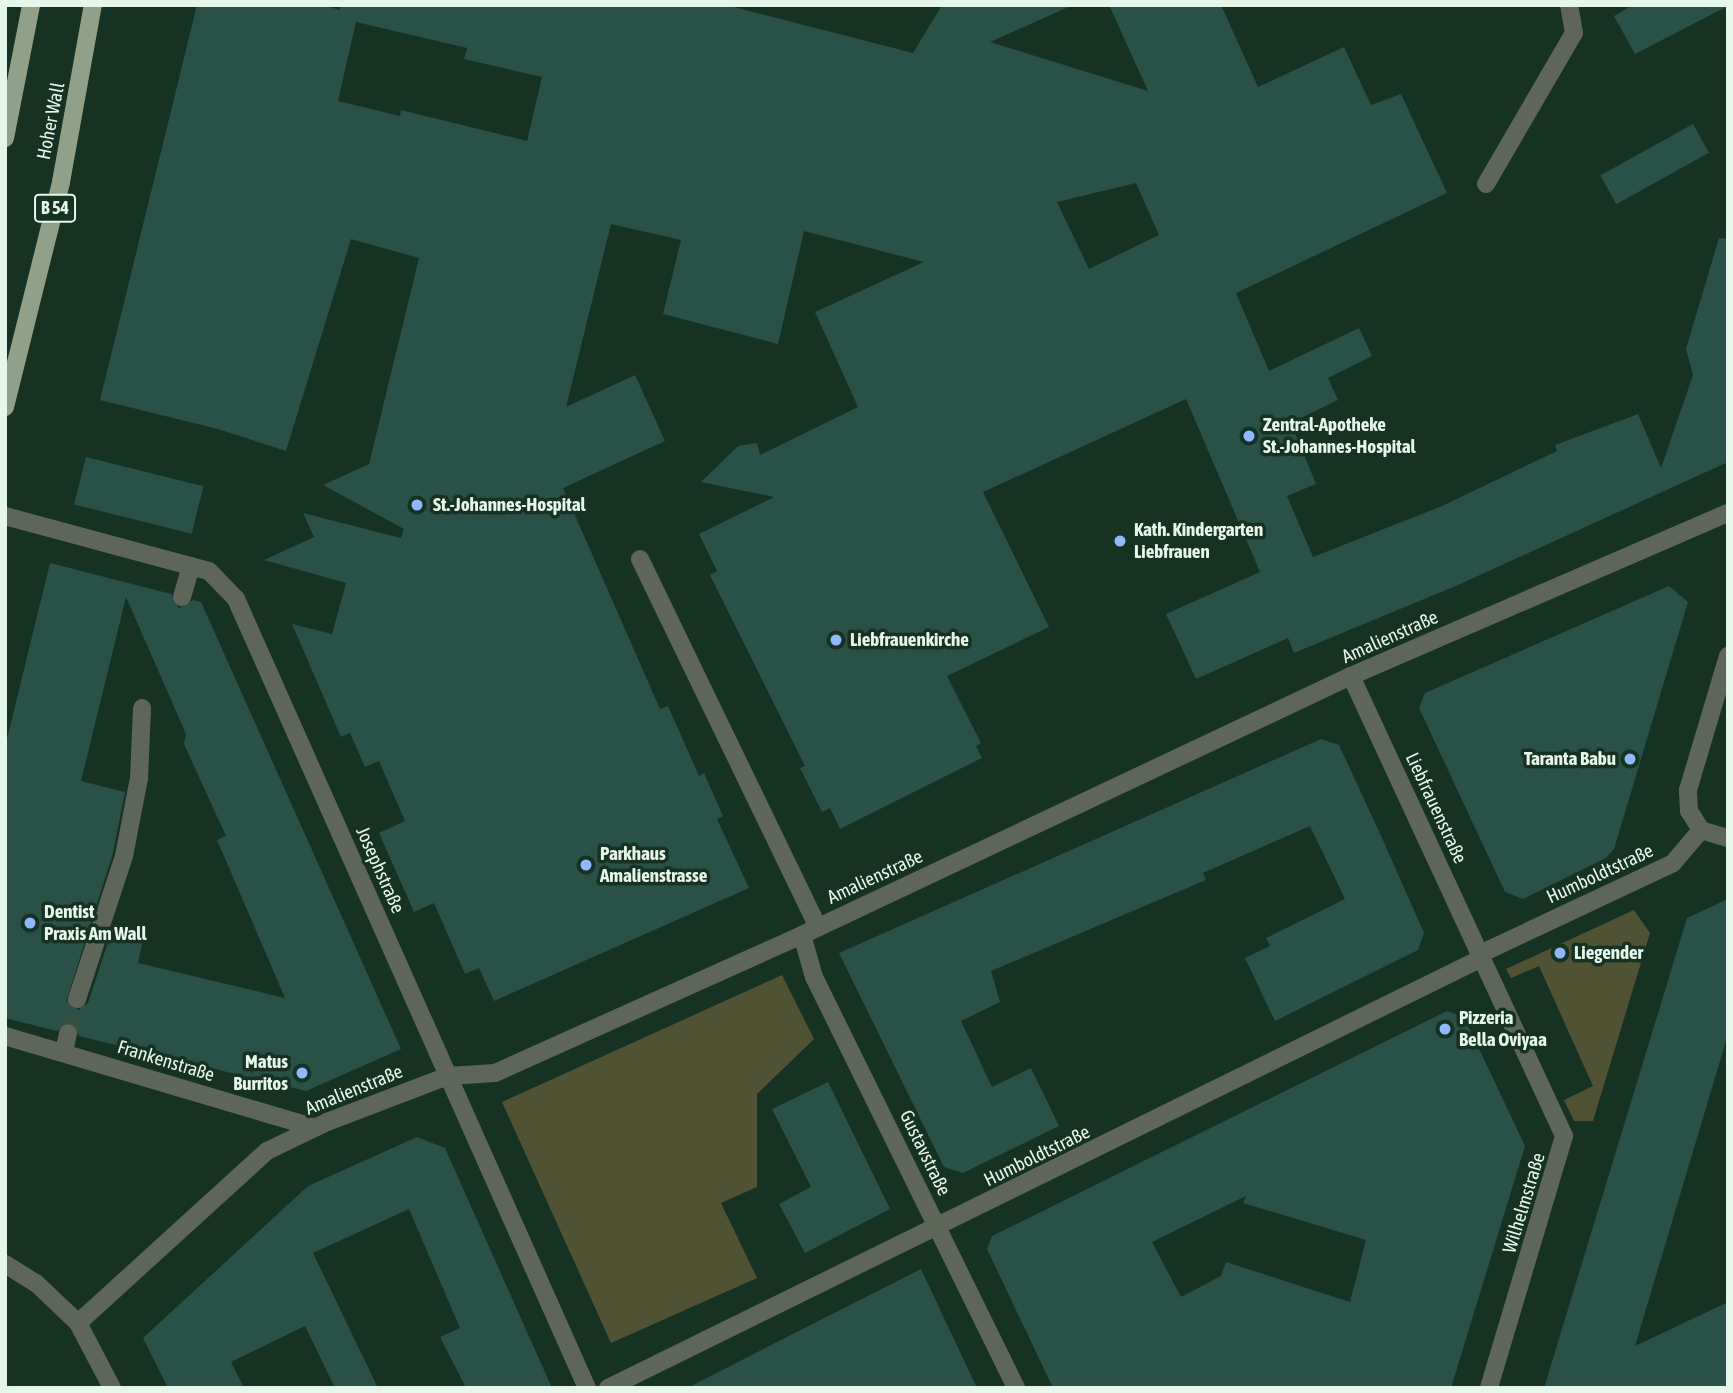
<!DOCTYPE html>
<html>
<head>
<meta charset="utf-8">
<style>
  body { margin:0 }
  #map { position:relative; width:1733px; height:1393px; overflow:hidden; background:#163222; font-family:"Asap Condensed",sans-serif }
  div>[style] { position:absolute }
  .green>* { inset:0; background:#4f5334 }
  .building>* { inset:0; background:#295148; transform-origin:0 0 }
  .minor-tunnel>* { height:18px; margin-top:-9px; transform-origin:0; background:repeating-linear-gradient(90deg,#354f40 0 18px,transparent 0 27px) }
  .minor>* { height:18px; margin:-9px; padding:0 9px; transform-origin:9px; border-radius:9px; background:#5e665a }
  .major>* { height:18px; margin:-9px; padding:0 9px; transform-origin:9px; border-radius:9px; background:#90a188 }
  .dots>* { width:19px; height:19px; translate:-50% -50%; box-sizing:border-box; border:4px solid #163222; border-radius:50% }
  span { translate:-50% -50%; white-space:nowrap; text-align:center; line-height:1.15; -webkit-text-stroke:7px #163222; paint-order:stroke }
  .shield-label span { padding:2px 5px; background:#163222; border:2px solid; border-radius:5px; -webkit-text-stroke-width:0 }
  .shield-label { font-size:18px; color:#e5f6eb; font-weight:700 }
  .street-label { font-size:19px; color:#e5f6eb }
  .poi-label { font-size:19px; color:#e5f6eb; font-weight:700 }
  .left { translate:0 -50%; text-align:left }
  .right { translate:-100% -50%; text-align:right }
  .frame { position:absolute; inset:0; border:7px solid #e5f6eb; pointer-events:none }
</style>
</head>
<body>
<div id="map">
  <div class="green">
    <i style="clip-path:polygon(1634px 910px,1650px 933px,1593px 1121px,1574px 1121px,1564px 1100px,1593px 1086px,1539px 966px,1511px 978px,1506px 969px)"></i>
    <i style="clip-path:polygon(782px 975px,814px 1039px,757px 1094px,757px 1187px,721px 1203px,757px 1278px,611px 1343px,502px 1102px)"></i>
  </div>
  <div class="building">
    <i style="clip-path:polygon(evenodd,197px 5px,322px 5px,340px 10px,340px 5px,726px 5px,913px 53px,942px 5px,1073px 5px,990px 42px,1148px 91px,1109px 5px,1221px 5px,1258px 87px,1344px 47px,1371px 105px,1401px 94px,1447px 193px,1236px 293px,1269px 371px,1359px 328px,1372px 356px,1328px 378px,1338px 400px,1291px 423px,1316px 484px,1287px 496px,1313px 557px,1442px 506px,1557px 451px,1555px 445px,1638px 414px,1661px 468px,1693px 375px,1686px 349px,1719px 238px,1728px 239px,1728px 462px,1458px 585px,1294px 653px,1288px 638px,1196px 679px,1166px 614px,1260px 572px,1186px 399px,983px 492px,1049px 627px,947px 676px,981px 743px,976px 746px,982px 758px,840px 829px,830px 808px,822px 812px,800px 768px,805px 766px,710px 575px,717px 571px,699px 534px,774px 497px,701px 482px,738px 446px,757px 443px,760px 455px,858px 407px,815px 312px,924px 262px,804px 231px,778px 344px,663px 314px,681px 240px,611px 224px,566px 407px,635px 375px,665px 441px,563px 488px,660px 709px,668px 706px,699px 776px,704px 773px,723px 816px,717px 819px,749px 888px,494px 1001px,479px 968px,465px 974px,434px 903px,414px 912px,379px 833px,405px 821px,379px 761px,365px 767px,350px 733px,341px 737px,292px 624px,332px 634px,346px 583px,264px 560px,314px 537px,303px 513px,401px 538px,404px 529px,323px 485px,369px 464px,419px 258px,351px 239px,286px 451px,218px 429px,100px 400px,197px 5px,356px 22px,467px 48px,464px 59px,542px 77px,527px 141px,401px 110px,400px 116px,338px 101px,356px 22px,197px 5px,1136px 183px,1159px 235px,1089px 269px,1057px 202px,1136px 183px)"></i>
    <i style="clip-path:polygon(1633px 5px,1728px 5px,1728px 6px,1635px 54px,1614px 16px)"></i>
    <i style="left:1693px;top:124px;width:33px;height:106px;rotate:61deg"></i>
    <i style="left:86px;top:457px;width:121px;height:49px;rotate:14deg"></i>
    <i style="clip-path:polygon(evenodd,50px 563px,171px 594px,179px 608px,193px 600px,201px 602px,401px 1049px,306px 1091px,79px 1036px,71px 1022px,57px 1031px,5px 1018px,5px 747px,50px 563px,126px 597px,186px 734px,184px 744px,226px 836px,217px 840px,285px 998px,138px 963px,145px 931px,114px 924px,88px 1003px,79px 1010px,66px 1002px,113px 853px,125px 792px,81px 781px,126px 597px)"></i>
    <i style="clip-path:polygon(1669px 586px,1688px 602px,1614px 849px,1606px 858px,1523px 899px,1505px 892px,1419px 708px,1425px 693px)"></i>
    <i style="clip-path:polygon(1321px 739px,1339px 745px,1382px 838px,1424px 933px,1418px 950px,1275px 1021px,1245px 958px,1270px 946px,1266px 938px,1345px 899px,1310px 826px,1203px 873px,1206px 880px,991px 971px,1000px 1002px,961px 1021px,992px 1087px,1031px 1068px,1059px 1126px,963px 1173px,944px 1167px,839px 953px)"></i>
    <i style="clip-path:polygon(1728px 899px,1728px 1034px,1635px 1346px,1728px 1302px,1728px 1388px,1544px 1388px,1687px 918px)"></i>
    <i style="clip-path:polygon(evenodd,1447px 1011px,1464px 1017px,1525px 1146px,1451px 1388px,1053px 1388px,987px 1249px,992px 1236px,1447px 1011px,1246px 1196px,1243px 1203px,1366px 1240px,1350px 1302px,1226px 1262px,1221px 1276px,1181px 1297px,1152px 1242px,1246px 1196px)"></i>
    <i style="clip-path:polygon(828px 1082px,890px 1209px,805px 1253px,779px 1204px,811px 1187px,772px 1109px)"></i>
    <i style="clip-path:polygon(417px 1137px,445px 1148px,552px 1388px,466px 1388px,440px 1337px,460px 1328px,409px 1209px,313px 1253px,378px 1388px,335px 1388px,305px 1326px,231px 1362px,244px 1388px,168px 1388px,143px 1338px,308px 1186px)"></i>
    <i style="clip-path:polygon(921px 1269px,977px 1388px,687px 1388px,781px 1340px)"></i>
  </div>
  <div class="minor-tunnel">
    <i style="left:68px;top:1033px;width:35px;rotate:-75deg"></i>
  </div>
  <div class="minor">
    <i style="left:1486px;top:184px;width:175px;rotate:-59.8deg"></i>
    <i style="left:1574px;top:33px;width:28px;rotate:-100deg"></i>
    <i style="left:5px;top:516px;width:211px;rotate:15.1deg"></i>
    <i style="left:209px;top:571px;width:39px;rotate:46deg"></i>
    <i style="left:236px;top:599px;width:864px;rotate:66.02deg"></i>
    <i style="left:640px;top:559px;width:409px;rotate:64.2deg"></i>
    <i style="left:182px;top:597px;width:32px;rotate:-74deg"></i>
    <i style="left:1351px;top:676px;width:507px;rotate:65.15deg"></i>
    <i style="left:1564px;top:1136px;width:263px;rotate:106.6deg"></i>
    <i style="left:1701px;top:830px;width:22px;rotate:-122deg"></i>
    <i style="left:1689px;top:811px;width:21px;rotate:-93deg"></i>
    <i style="left:1688px;top:790px;width:140px;rotate:-73.4deg"></i>
    <i style="left:1701px;top:830px;width:28px;rotate:17deg"></i>
    <i style="left:802px;top:935px;width:44px;rotate:74.1deg"></i>
    <i style="left:814px;top:977px;width:458px;rotate:63.8deg"></i>
    <i style="left:1480px;top:954px;width:213px;rotate:-25.2deg"></i>
    <i style="left:1673px;top:863px;width:43px;rotate:-49.7deg"></i>
    <i style="left:77px;top:999px;width:151px;rotate:-71.8deg"></i>
    <i style="left:124px;top:856px;width:79px;rotate:-79.1deg"></i>
    <i style="left:139px;top:778px;width:70px;rotate:-87.5deg"></i>
    <i style="left:5px;top:1036px;width:323px;rotate:16.5deg"></i>
    <i style="left:64px;top:1052px;width:19px;rotate:-78deg"></i>
    <i style="left:5px;top:1264px;width:36px;rotate:32deg"></i>
    <i style="left:36px;top:1283px;width:58px;rotate:43.6deg"></i>
    <i style="left:78px;top:1323px;width:73px;rotate:62.4deg"></i>
    <i style="left:78px;top:1323px;width:256px;rotate:-42.3deg"></i>
    <i style="left:267px;top:1151px;width:67px;rotate:-25.8deg"></i>
    <i style="left:327px;top:1122px;width:129px;rotate:-20.8deg"></i>
    <i style="left:448px;top:1076px;width:47px;rotate:-3.7deg"></i>
    <i style="left:495px;top:1073px;width:337px;rotate:-24.2deg"></i>
    <i style="left:802px;top:935px;width:607px;rotate:-25.26deg"></i>
    <i style="left:1351px;top:676px;width:411px;rotate:-23.4deg"></i>
    <i style="left:608px;top:1388px;width:974px;rotate:-26.2deg"></i>
  </div>
  <div class="major">
    <i style="left:5px;top:138px;width:136px;rotate:-78.9deg"></i>
    <i style="left:5px;top:407px;width:232px;rotate:-76deg"></i>
    <i style="left:61px;top:182px;width:180px;rotate:-79.8deg"></i>
  </div>
  <div class="dots">
    <i style="left:1249px;top:436px;background:#90b8fd"></i>
    <i style="left:417px;top:505px;background:#90b8fd"></i>
    <i style="left:1120px;top:541px;background:#90b8fd"></i>
    <i style="left:836px;top:640px;background:#90b8fd"></i>
    <i style="left:1630px;top:759px;background:#90b8fd"></i>
    <i style="left:586px;top:865px;background:#90b8fd"></i>
    <i style="left:30px;top:923px;background:#90b8fd"></i>
    <i style="left:1560px;top:953px;background:#90b8fd"></i>
    <i style="left:1445px;top:1029px;background:#90b8fd"></i>
    <i style="left:302px;top:1073px;background:#90b8fd"></i>
  </div>
  <div class="shield-label">
    <span style="left:55px;top:208px">B 54</span>
  </div>
  <div class="street-label">
    <span style="left:51px;top:121px;rotate:-79deg">Hoher Wall</span>
    <span style="left:1390px;top:637px;rotate:-24deg">Amalienstraße</span>
    <span style="left:1436px;top:808px;rotate:65deg">Liebfrauenstraße</span>
    <span style="left:380px;top:870px;rotate:66deg">Josephstraße</span>
    <span style="left:1600px;top:874px;rotate:-25deg">Humboldtstraße</span>
    <span style="left:875px;top:877px;rotate:-25deg">Amalienstraße</span>
    <span style="left:166px;top:1061px;rotate:17deg">Frankenstraße</span>
    <span style="left:354px;top:1090px;rotate:-22deg">Amalienstraße</span>
    <span style="left:925px;top:1153px;rotate:64deg">Gustavstraße</span>
    <span style="left:1037px;top:1156px;rotate:-26deg">Humboldtstraße</span>
    <span style="left:1524px;top:1203px;rotate:-73deg">Wilhelmstraße</span>
  </div>
  <div class="poi-label">
    <span class="left" style="left:1263px;top:436px">Zentral-Apotheke<br>St.-Johannes-Hospital</span>
    <span class="left" style="left:433px;top:505px">St.-Johannes-Hospital</span>
    <span class="left" style="left:1134px;top:541px">Kath. Kindergarten<br>Liebfrauen</span>
    <span class="left" style="left:850px;top:640px">Liebfrauenkirche</span>
    <span class="right" style="left:1616px;top:759px">Taranta Babu</span>
    <span class="left" style="left:600px;top:865px">Parkhaus<br>Amalienstrasse</span>
    <span class="left" style="left:44px;top:923px">Dentist<br>Praxis Am Wall</span>
    <span class="left" style="left:1574px;top:953px">Liegender</span>
    <span class="left" style="left:1459px;top:1029px">Pizzeria<br>Bella Oviyaa</span>
    <span class="right" style="left:288px;top:1073px">Matus<br>Burritos</span>
  </div>
  <div class="frame"></div>
</div>
</body>
</html>
